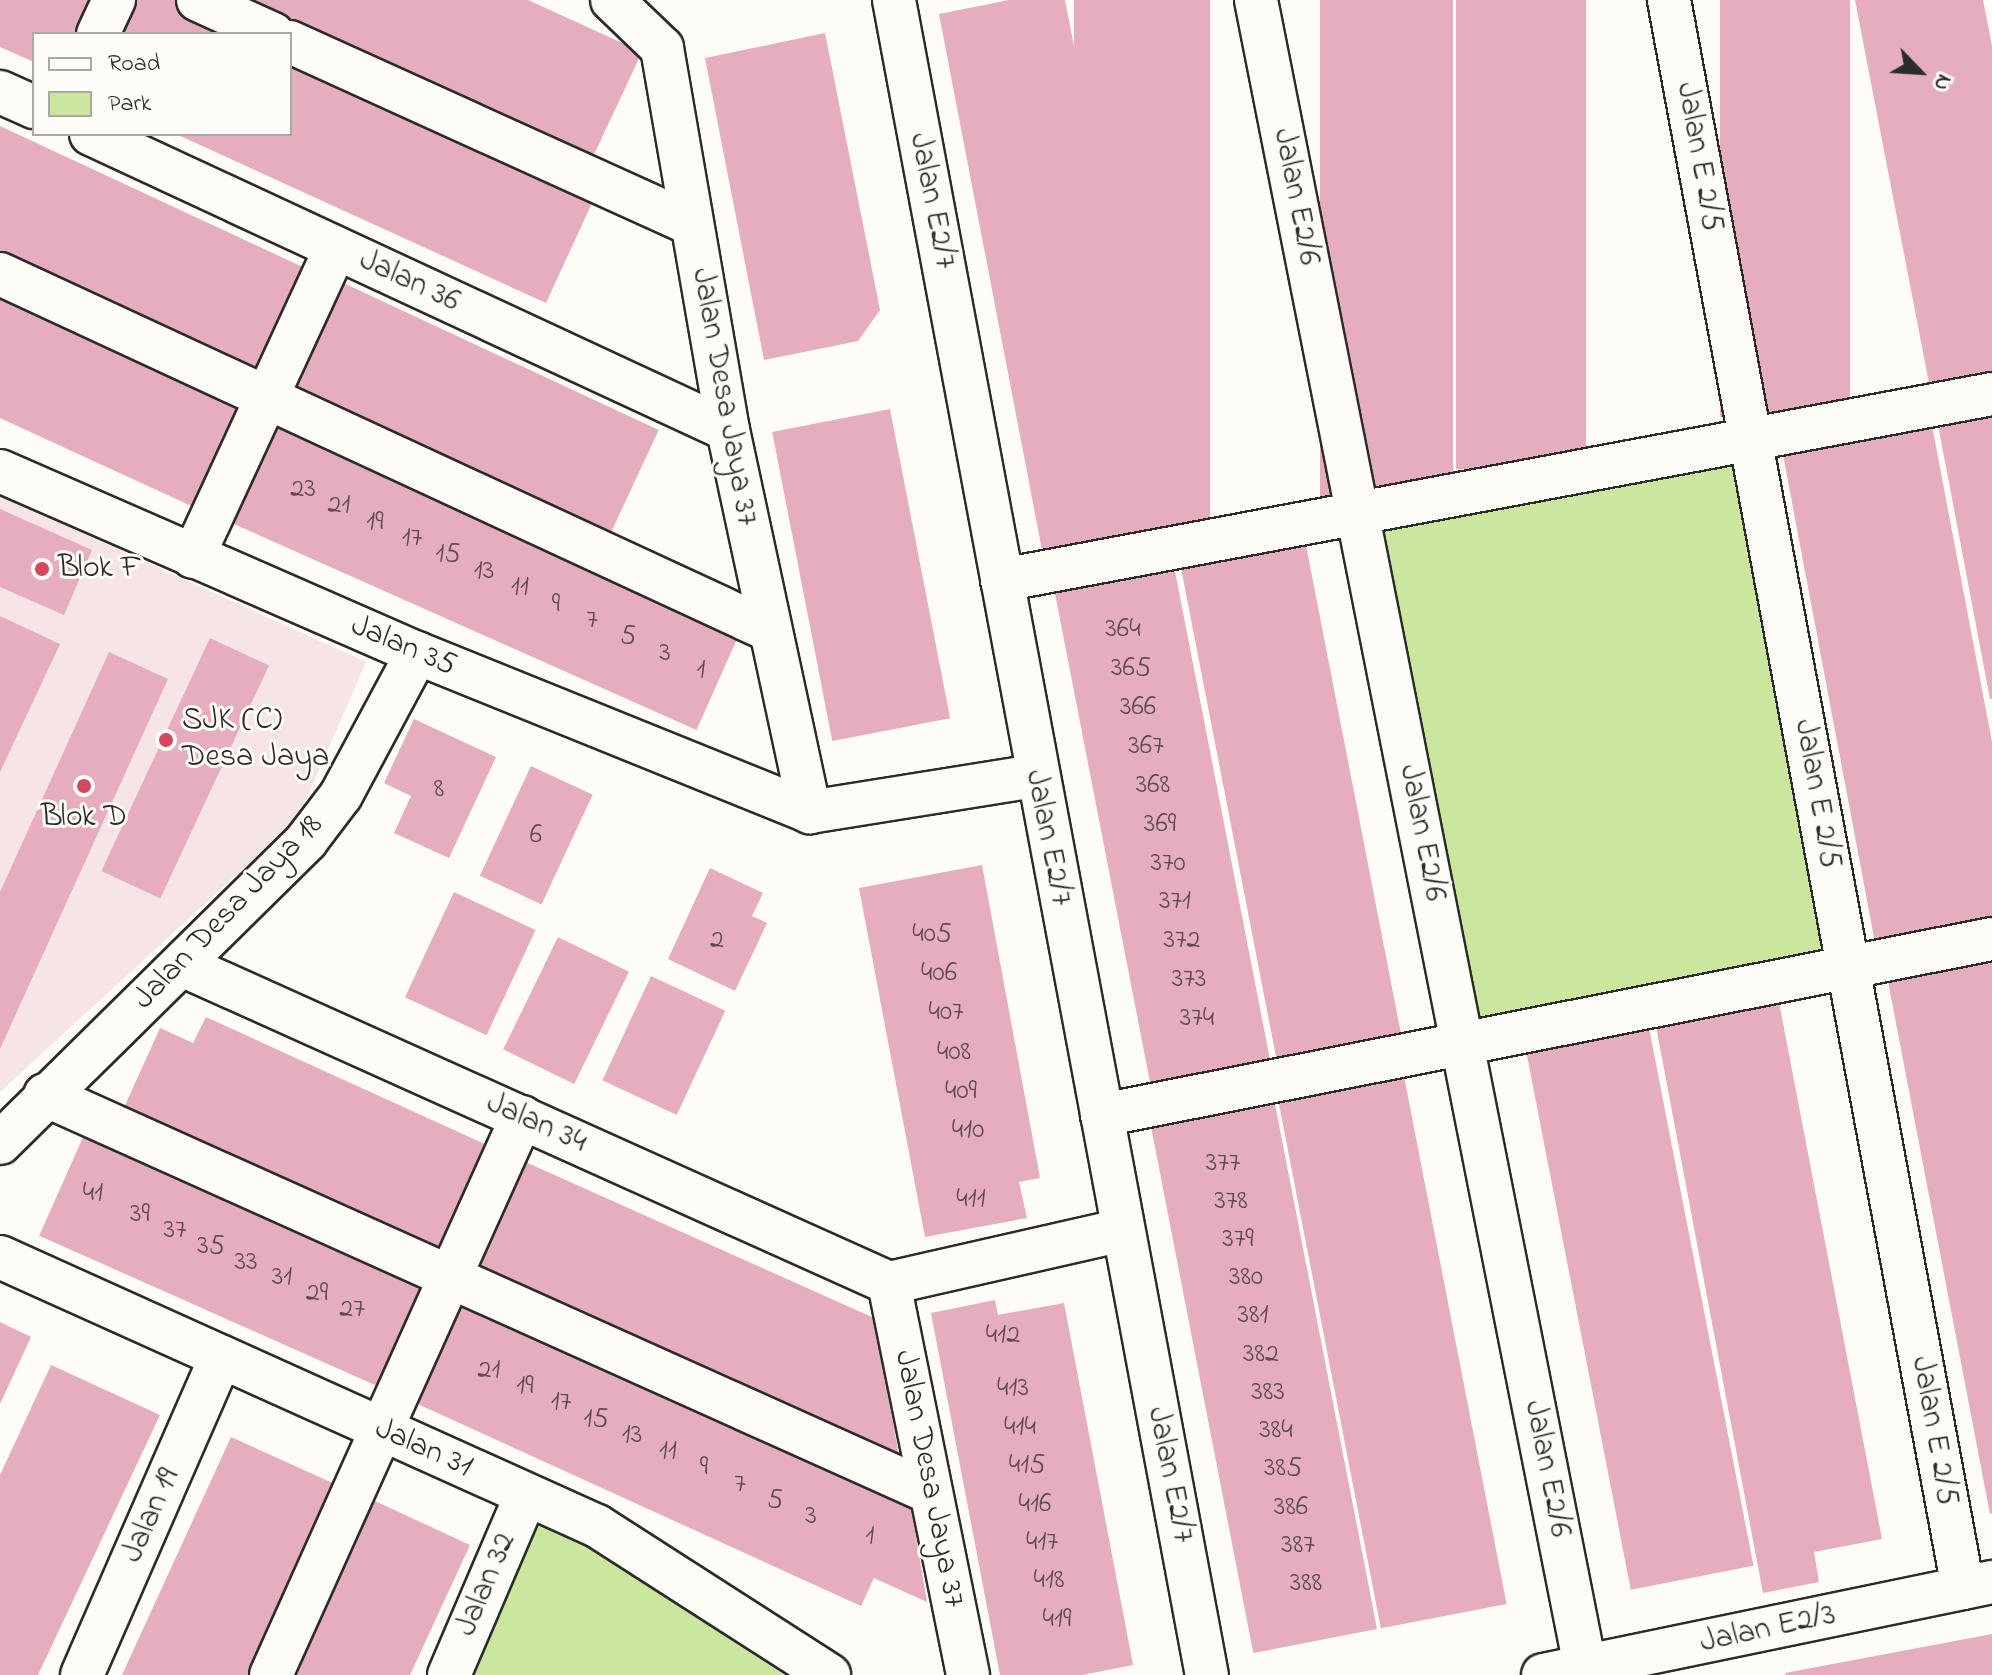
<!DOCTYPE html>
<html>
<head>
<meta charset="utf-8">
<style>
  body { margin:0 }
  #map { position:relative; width:1992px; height:1675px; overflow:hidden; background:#fdfcf7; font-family:"Indie Flower",sans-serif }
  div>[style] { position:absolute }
  .built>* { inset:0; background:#f6e4e6 }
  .green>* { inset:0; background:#cbe79e; transform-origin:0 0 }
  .building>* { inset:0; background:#e6adbe; transform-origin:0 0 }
  .roads { filter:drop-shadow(2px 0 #2b2b2b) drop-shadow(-2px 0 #2b2b2b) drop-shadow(0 2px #2b2b2b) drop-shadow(0 -2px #2b2b2b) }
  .minor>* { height:42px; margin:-21px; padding:0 21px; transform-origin:21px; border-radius:21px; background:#fdfcf7 }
  .dots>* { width:22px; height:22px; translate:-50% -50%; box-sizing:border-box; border:4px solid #fdfcf7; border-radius:50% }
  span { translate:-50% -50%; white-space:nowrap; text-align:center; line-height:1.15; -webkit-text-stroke:6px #fdfcf7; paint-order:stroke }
  .number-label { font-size:28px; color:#5a4c50 }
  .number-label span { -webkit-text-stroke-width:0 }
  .street-label { font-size:32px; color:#2b2b2b }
  .poi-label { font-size:32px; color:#2b2b2b }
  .left { translate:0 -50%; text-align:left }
  .legend { position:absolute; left:32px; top:32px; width:260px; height:104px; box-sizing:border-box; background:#fdfcf7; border:2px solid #a9a8a5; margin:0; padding:10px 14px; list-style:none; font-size:24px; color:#2b2b2b }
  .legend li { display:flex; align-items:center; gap:16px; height:40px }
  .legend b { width:40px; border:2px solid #a9a8a5 }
  .north { position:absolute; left:1880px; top:32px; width:80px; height:80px; -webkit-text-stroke:6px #fdfcf7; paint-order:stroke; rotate:115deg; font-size:22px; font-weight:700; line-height:32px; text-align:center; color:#2b2b2b }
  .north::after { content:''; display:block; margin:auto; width:28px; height:36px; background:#2b2b2b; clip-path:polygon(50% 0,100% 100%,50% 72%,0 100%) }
</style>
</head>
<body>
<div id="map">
  <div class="built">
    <i style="clip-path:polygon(0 496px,366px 662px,298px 818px,0 1092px)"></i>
  </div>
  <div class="green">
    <i style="left:1750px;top:440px;width:536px;height:399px;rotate:79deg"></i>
    <i style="clip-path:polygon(541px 1515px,784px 1675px,472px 1675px)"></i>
  </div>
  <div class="building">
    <i style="clip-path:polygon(0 0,94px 0,79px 34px,34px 34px,34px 62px,0 47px)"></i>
    <i style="clip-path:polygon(130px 0,182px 0,257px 34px,115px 34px)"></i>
    <i style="clip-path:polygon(240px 0,528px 0,642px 52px,591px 161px)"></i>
    <i style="clip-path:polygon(1009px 0,1065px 0,1168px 530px,1043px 555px,939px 14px)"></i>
    <i style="left:1074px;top:0;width:136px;height:540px"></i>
    <i style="left:1320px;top:0;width:133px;height:496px"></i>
    <i style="left:1456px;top:0;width:130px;height:469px"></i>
    <i style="left:1720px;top:0;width:130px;height:417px"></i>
    <i style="clip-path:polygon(1855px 0,1983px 0,1992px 46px,1992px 371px,1929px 383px)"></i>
    <i style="clip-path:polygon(825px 33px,880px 310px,858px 341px,764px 360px,705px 58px)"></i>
    <i style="clip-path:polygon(290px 49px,598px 190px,546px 303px,176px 134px,290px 134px)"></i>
    <i style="clip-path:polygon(0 126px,307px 269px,256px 380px,0 260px)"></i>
    <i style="left:337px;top:280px;width:355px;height:121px;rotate:25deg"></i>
    <i style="clip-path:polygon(0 290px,248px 403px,200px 510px,0 418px)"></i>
    <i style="clip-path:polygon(1992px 403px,1992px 699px,1990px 699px,1936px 414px)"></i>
    <i style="left:890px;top:409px;width:315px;height:120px;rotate:79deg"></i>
    <i style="left:273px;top:410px;width:517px;height:120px;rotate:24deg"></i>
    <i style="clip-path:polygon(1930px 415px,1992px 742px,1992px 926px,1876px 948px,1781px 444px)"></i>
    <i style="clip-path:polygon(0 509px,92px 550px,64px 615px,0 587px)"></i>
    <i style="left:1304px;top:535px;width:515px;height:127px;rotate:79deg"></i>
    <i style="left:1173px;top:561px;width:513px;height:122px;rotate:79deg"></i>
    <i style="clip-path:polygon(0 616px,60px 644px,0 772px)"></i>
    <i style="left:210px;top:638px;width:65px;height:257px;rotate:25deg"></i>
    <i style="clip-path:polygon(109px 652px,168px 679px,0 1049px,0 892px)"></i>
    <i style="clip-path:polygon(414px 719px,496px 757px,449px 858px,394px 833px,411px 796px,384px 783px)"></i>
    <i style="left:531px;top:766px;width:68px;height:121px;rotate:25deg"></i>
    <i style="clip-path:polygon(982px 865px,1040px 1178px,1019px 1182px,1027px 1218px,925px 1237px,859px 888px)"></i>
    <i style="clip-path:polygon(710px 868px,763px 893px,752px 916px,767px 923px,735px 991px,668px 959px)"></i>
    <i style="left:454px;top:892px;width:90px;height:116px;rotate:25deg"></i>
    <i style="left:558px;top:937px;width:79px;height:125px;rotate:26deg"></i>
    <i style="clip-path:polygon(1992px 955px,1992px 1513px,1990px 1514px,1887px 976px)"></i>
    <i style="left:651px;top:976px;width:82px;height:115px;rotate:25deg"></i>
    <i style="clip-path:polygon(1778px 997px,1882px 1539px,1814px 1552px,1819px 1582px,1763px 1593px,1655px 1021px)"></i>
    <i style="clip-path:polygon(206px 1017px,489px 1146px,438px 1257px,122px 1112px,160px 1028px,193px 1043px)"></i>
    <i style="left:1648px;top:1023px;width:553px;height:125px;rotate:79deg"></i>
    <i style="left:1402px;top:1066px;width:548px;height:128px;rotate:79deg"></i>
    <i style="left:1273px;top:1094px;width:545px;height:126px;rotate:79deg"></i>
    <i style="left:88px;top:1126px;width:381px;height:120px;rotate:24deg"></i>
    <i style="clip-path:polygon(521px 1160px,874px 1318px,900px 1461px,472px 1270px)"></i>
    <i style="clip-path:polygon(460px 1292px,909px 1495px,927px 1602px,874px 1578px,861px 1606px,411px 1401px)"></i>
    <i style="clip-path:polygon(995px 1300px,998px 1315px,1064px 1303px,1133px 1665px,1082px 1675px,1000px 1675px,931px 1313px)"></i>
    <i style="clip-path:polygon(0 1322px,31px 1337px,0 1404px)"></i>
    <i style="clip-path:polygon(51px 1365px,160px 1415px,38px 1675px,0 1675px,0 1475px)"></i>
    <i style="clip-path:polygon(231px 1437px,335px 1484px,248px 1675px,122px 1675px)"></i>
    <i style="clip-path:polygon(362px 1495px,470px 1545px,410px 1675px,279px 1675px)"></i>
    <i style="clip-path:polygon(1992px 1634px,1992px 1675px,1786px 1675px,1785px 1673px)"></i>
  </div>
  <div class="roads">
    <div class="minor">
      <i style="left:198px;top:0;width:82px;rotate:24.4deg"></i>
      <i style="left:612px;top:0;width:69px;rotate:43.8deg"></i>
      <i style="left:662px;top:48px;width:388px;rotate:80.2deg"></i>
      <i style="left:728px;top:430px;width:391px;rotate:77.9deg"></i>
      <i style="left:894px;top:0;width:1704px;rotate:79.42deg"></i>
      <i style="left:1256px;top:0;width:1698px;rotate:78.83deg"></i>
      <i style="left:1669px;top:0;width:1615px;rotate:79.51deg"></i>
      <i style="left:98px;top:34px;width:38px;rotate:-65deg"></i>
      <i style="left:290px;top:42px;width:441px;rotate:24.4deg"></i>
      <i style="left:0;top:92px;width:37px;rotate:24deg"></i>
      <i style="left:91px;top:134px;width:702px;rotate:24.92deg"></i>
      <i style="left:0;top:274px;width:845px;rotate:24.84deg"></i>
      <i style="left:0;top:471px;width:455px;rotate:23.6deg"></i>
      <i style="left:417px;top:653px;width:424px;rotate:22deg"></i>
      <i style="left:193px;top:557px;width:340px;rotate:-65.2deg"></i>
      <i style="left:1002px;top:580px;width:1007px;rotate:-10.64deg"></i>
      <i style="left:810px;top:812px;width:227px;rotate:-9.1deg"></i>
      <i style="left:182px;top:965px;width:775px;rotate:24.22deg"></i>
      <i style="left:45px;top:1095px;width:967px;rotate:24.18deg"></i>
      <i style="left:1102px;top:1115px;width:907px;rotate:-11.19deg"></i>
      <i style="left:0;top:1143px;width:430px;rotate:-44.6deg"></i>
      <i style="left:306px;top:841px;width:58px;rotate:-52.7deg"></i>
      <i style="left:341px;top:795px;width:161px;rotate:-61.8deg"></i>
      <i style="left:0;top:1257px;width:655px;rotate:24.26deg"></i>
      <i style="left:597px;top:1526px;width:276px;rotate:32.7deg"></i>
      <i style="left:889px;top:1283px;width:400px;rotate:78.6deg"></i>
      <i style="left:889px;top:1283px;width:239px;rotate:-12.8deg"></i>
      <i style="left:82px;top:1675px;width:347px;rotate:-66.4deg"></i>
      <i style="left:271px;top:1675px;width:612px;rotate:-65.78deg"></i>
      <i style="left:449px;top:1675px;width:196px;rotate:-66.8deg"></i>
      <i style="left:1543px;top:1675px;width:459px;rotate:-11.7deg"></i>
    </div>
  </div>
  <div class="dots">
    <i style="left:42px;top:569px;background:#d1495b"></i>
    <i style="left:166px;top:740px;background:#d1495b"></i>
    <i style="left:84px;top:786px;background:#d1495b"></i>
  </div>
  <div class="number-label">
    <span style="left:303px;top:490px">23</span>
    <span style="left:339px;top:506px">21</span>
    <span style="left:375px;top:523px">19</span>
    <span style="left:412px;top:539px">17</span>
    <span style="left:448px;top:555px">15</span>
    <span style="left:484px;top:572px">13</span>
    <span style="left:520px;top:588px">11</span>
    <span style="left:556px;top:605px">9</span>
    <span style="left:592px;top:621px">7</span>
    <span style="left:1123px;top:630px">364</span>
    <span style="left:628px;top:637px">5</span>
    <span style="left:665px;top:654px">3</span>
    <span style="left:1131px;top:669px">365</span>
    <span style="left:701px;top:671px">1</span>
    <span style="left:1138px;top:708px">366</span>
    <span style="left:1146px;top:747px">367</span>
    <span style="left:1153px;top:786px">368</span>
    <span style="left:439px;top:790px">8</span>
    <span style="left:1160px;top:825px">369</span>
    <span style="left:536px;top:836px">6</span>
    <span style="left:1168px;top:864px">370</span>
    <span style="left:1175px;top:902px">371</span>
    <span style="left:932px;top:935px">405</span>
    <span style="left:717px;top:941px">2</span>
    <span style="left:1182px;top:941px">372</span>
    <span style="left:939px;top:974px">406</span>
    <span style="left:1189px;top:980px">373</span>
    <span style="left:946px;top:1013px">407</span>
    <span style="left:1197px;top:1019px">374</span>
    <span style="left:954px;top:1053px">408</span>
    <span style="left:961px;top:1092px">409</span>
    <span style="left:968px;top:1131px">410</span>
    <span style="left:1223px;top:1164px">377</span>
    <span style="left:93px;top:1194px">41</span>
    <span style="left:971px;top:1200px">411</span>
    <span style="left:1231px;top:1202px">378</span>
    <span style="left:140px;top:1215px">39</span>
    <span style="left:175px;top:1231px">37</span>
    <span style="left:1238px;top:1240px">379</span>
    <span style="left:211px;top:1247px">35</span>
    <span style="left:246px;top:1263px">33</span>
    <span style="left:282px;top:1278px">31</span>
    <span style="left:1246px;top:1278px">380</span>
    <span style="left:317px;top:1294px">29</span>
    <span style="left:352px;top:1310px">27</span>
    <span style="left:1253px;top:1316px">381</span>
    <span style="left:1003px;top:1336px">412</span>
    <span style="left:1261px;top:1355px">382</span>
    <span style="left:489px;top:1371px">21</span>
    <span style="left:525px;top:1387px">19</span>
    <span style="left:1013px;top:1389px">413</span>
    <span style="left:1268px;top:1393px">383</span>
    <span style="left:561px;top:1403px">17</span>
    <span style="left:596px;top:1420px">15</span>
    <span style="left:1020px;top:1428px">414</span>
    <span style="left:1276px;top:1431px">384</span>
    <span style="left:632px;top:1436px">13</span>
    <span style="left:668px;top:1452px">11</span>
    <span style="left:1027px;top:1466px">415</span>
    <span style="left:704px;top:1468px">9</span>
    <span style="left:1283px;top:1469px">385</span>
    <span style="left:740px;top:1485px">7</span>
    <span style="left:775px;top:1501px">5</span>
    <span style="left:1035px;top:1505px">416</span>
    <span style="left:1291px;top:1508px">386</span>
    <span style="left:811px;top:1517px">3</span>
    <span style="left:870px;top:1537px">1</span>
    <span style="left:1042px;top:1543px">417</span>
    <span style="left:1298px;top:1546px">387</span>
    <span style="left:1049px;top:1581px">418</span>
    <span style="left:1306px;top:1584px">388</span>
    <span style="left:1057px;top:1620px">419</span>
  </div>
  <div class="street-label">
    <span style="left:1698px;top:157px;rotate:80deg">Jalan E 2/5</span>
    <span style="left:1295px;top:197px;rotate:79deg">Jalan E2/6</span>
    <span style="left:931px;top:201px;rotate:79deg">Jalan E2/7</span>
    <span style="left:409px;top:282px;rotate:25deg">Jalan 36</span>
    <span style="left:723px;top:397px;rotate:80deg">Jalan Desa Jaya 37</span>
    <span style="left:403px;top:647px;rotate:23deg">Jalan 35</span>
    <span style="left:1816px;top:794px;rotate:80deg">Jalan E 2/5</span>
    <span style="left:1421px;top:833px;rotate:79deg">Jalan E2/6</span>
    <span style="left:1047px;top:838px;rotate:79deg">Jalan E2/7</span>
    <span style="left:229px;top:913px;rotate:-46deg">Jalan Desa Jaya 18</span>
    <span style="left:536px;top:1124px;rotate:24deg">Jalan 34</span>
    <span style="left:1933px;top:1431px;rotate:80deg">Jalan E 2/5</span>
    <span style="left:423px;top:1449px;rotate:24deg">Jalan 31</span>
    <span style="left:1546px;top:1469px;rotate:79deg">Jalan E2/6</span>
    <span style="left:1169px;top:1475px;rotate:79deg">Jalan E2/7</span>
    <span style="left:928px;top:1479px;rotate:79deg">Jalan Desa Jaya 37</span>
    <span style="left:152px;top:1516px;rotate:-66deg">Jalan 19</span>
    <span style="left:487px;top:1585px;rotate:-67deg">Jalan 32</span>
    <span style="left:1768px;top:1630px;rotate:-12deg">Jalan E2/3</span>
  </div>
  <div class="poi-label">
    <span class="left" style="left:58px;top:569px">Blok F</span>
    <span class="left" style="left:182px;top:740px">SJK (C)<br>Desa Jaya</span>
    <span style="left:84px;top:818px">Blok D</span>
  </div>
  <ul class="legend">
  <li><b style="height:10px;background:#fdfcf7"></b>Road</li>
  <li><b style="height:22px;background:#cbe79e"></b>Park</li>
  </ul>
  <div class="north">N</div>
</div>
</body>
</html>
